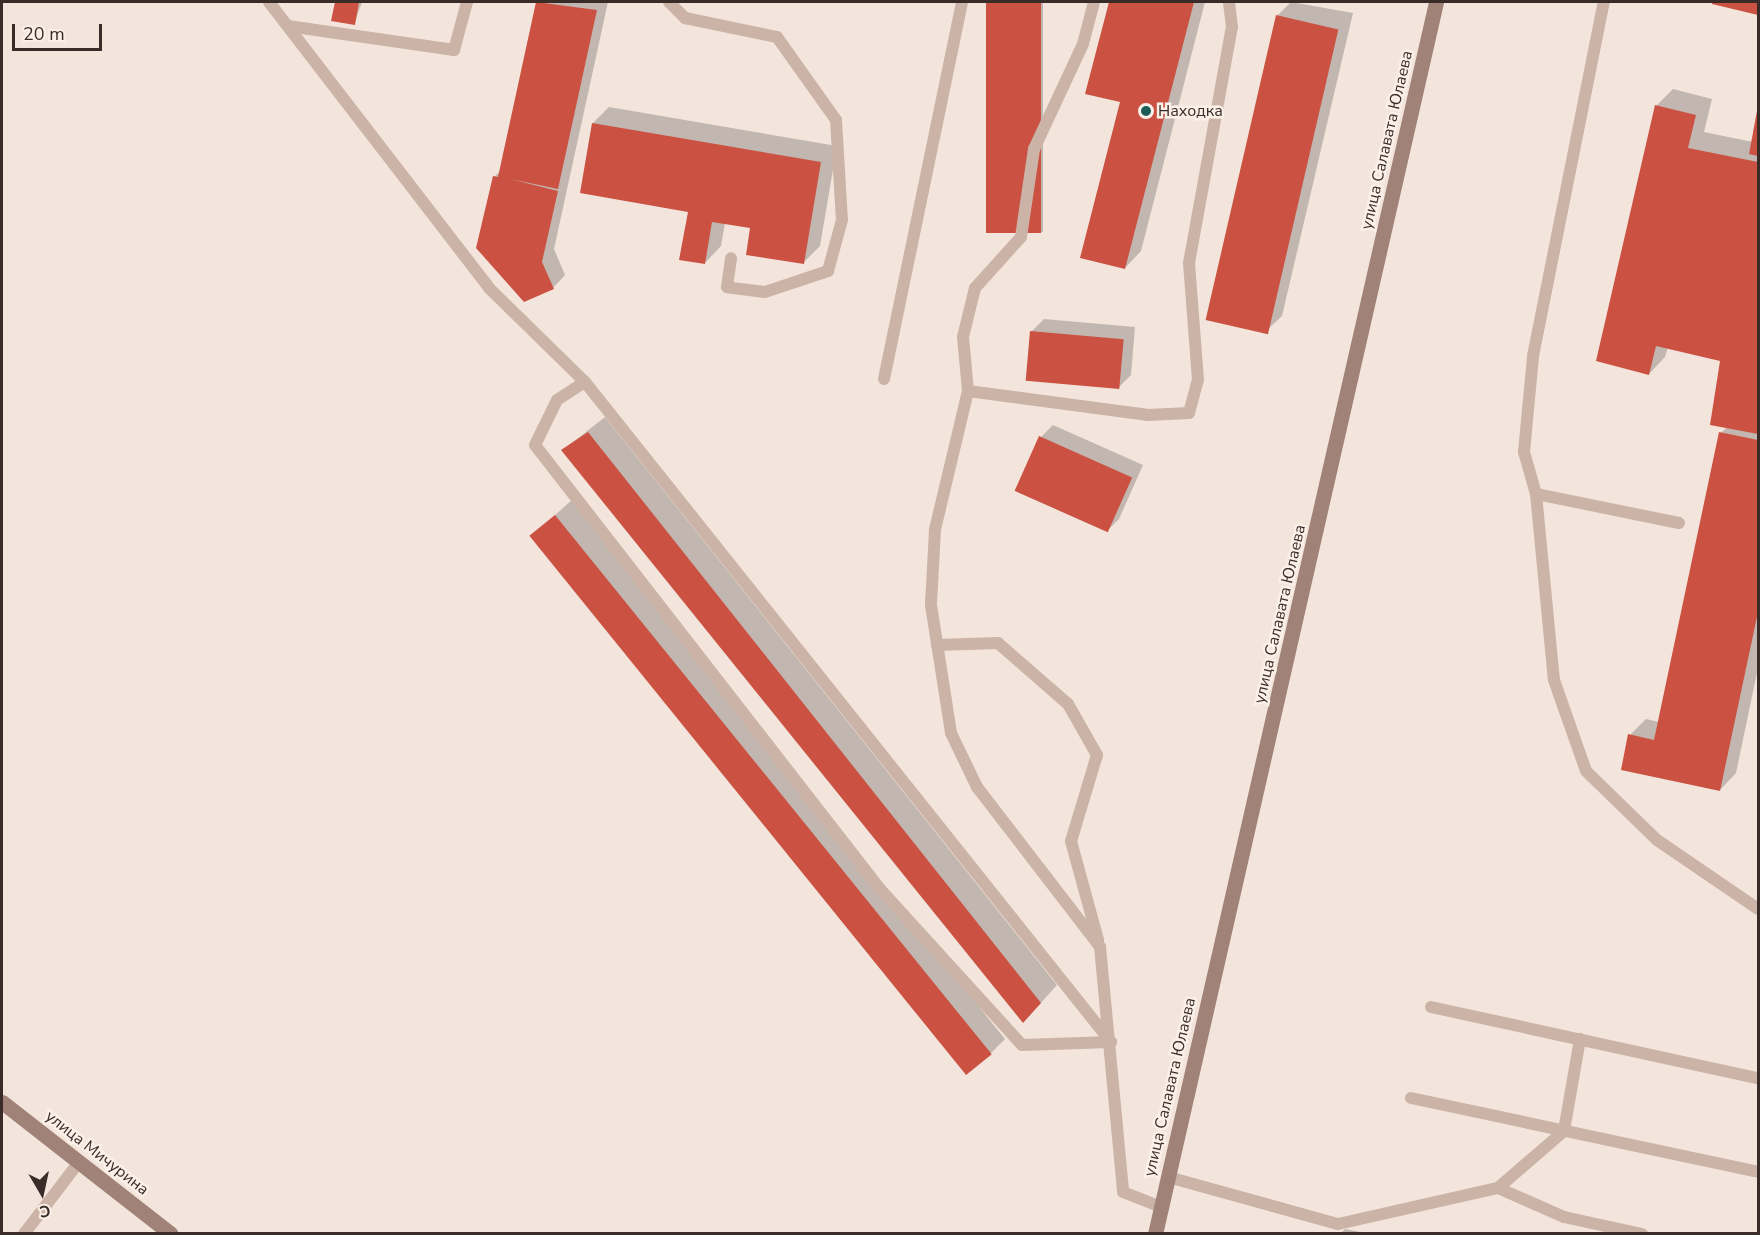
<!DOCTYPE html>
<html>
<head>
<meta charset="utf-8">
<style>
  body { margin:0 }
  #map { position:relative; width:1760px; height:1235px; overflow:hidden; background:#f3e5dc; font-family:"Nunito Sans",sans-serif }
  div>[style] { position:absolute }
  .shadow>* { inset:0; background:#0003; transform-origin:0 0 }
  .building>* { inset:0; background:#cb5242; transform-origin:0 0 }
  .lane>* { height:12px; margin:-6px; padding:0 6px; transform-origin:6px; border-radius:6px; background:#ccb3a7 }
  .secondary>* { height:15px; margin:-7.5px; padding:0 7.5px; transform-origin:7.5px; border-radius:7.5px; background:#a08278 }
  .dots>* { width:16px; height:16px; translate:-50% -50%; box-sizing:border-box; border:3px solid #faf0e8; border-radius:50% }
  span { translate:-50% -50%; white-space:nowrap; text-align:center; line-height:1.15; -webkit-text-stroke:5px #faf0e8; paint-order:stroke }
  .poi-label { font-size:16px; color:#382b28 }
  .left { translate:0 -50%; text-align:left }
  .street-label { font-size:16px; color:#382b28 }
  .frame { position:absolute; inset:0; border:3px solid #382b28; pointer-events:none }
  .north { position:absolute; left:12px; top:1163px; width:60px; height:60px; -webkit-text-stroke:4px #faf0e8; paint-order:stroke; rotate:171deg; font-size:16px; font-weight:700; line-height:24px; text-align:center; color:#382b28 }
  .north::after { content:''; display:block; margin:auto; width:21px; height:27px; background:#382b28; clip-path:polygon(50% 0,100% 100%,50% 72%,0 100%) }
  .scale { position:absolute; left:12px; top:24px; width:90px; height:27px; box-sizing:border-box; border:3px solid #382b28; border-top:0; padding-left:8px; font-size:18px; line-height:21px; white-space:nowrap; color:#382b28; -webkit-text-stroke:4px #faf0e8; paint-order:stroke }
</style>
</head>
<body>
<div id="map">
  <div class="shadow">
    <i style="clip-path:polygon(337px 2px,362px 2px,354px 24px,333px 20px)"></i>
    <i style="clip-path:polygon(537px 2px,608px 2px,554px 249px,565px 275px,553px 288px,494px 177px,501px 170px)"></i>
    <i style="left:988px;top:2px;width:55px;height:230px"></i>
    <i style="clip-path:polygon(1110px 2px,1205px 2px,1141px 251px,1125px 268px,1122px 101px,1087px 93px)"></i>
    <i style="clip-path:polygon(1291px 2px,1353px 13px,1282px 316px,1265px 332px,1277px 16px)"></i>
    <i style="clip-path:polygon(1758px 2px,1758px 13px,1714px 3px,1714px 2px)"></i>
    <i style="clip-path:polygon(1673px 89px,1712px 99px,1704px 132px,1753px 142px,1758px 113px,1758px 668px,1736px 773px,1720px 790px,1630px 735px,1646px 719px,1659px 722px,1721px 433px,1727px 427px,1721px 360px,1668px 347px,1665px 357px,1649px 374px,1657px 105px)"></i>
    <i style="clip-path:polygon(609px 107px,837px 146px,820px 246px,803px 263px,752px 227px,725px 223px,721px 246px,705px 263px,689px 211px,593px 123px)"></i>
    <i style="clip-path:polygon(1044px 319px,1135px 327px,1131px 375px,1119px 387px,1031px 332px)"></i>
    <i style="clip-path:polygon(605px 417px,1057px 985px,1039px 1005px,563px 450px)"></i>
    <i style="clip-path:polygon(1053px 425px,1143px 465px,1119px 519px,1107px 531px,1041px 437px)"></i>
    <i style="clip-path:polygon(572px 500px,1005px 1039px,989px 1055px,531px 536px)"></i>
    <i style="clip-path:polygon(1345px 1229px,1370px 1234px,1340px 1234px)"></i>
  </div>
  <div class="building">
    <i style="clip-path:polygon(335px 2px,359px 2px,355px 25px,331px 21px)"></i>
    <i style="clip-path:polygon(536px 2px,597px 10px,558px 189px,510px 179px,558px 191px,542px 262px,554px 289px,524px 302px,476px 248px,493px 176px,498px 177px)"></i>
    <i style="left:986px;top:2px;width:55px;height:231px"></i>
    <i style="clip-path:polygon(1109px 2px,1194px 2px,1125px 269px,1080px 258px,1120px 102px,1085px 94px)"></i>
    <i style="clip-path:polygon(1712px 2px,1758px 2px,1758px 15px,1712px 4px)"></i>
    <i style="left:1276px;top:15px;width:64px;height:313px;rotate:13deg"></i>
    <i style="clip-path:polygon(1655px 105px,1696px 115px,1688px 148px,1758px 162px,1758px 434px,1710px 425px,1720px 361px,1656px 346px,1649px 375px,1596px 361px)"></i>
    <i style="clip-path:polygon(1757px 111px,1758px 111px,1758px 156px,1749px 154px)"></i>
    <i style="clip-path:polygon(592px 123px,821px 162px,804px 264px,746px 255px,750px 228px,712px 222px,705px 264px,679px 260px,688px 212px,580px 193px)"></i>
    <i style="left:1030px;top:331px;width:94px;height:50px;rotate:5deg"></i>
    <i style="clip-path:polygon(588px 432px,1041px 1003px,1023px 1023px,561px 450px)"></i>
    <i style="clip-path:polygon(1719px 432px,1758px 440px,1758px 612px,1720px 791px,1621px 770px,1628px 734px,1654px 740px)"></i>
    <i style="left:1039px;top:436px;width:102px;height:60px;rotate:24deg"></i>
    <i style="left:555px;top:515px;width:694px;height:33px;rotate:51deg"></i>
  </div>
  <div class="lane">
    <i style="left:269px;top:2px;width:361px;rotate:52.4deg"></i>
    <i style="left:489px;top:288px;width:134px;rotate:44.4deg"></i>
    <i style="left:669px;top:2px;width:23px;rotate:45deg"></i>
    <i style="left:685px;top:18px;width:94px;rotate:11.7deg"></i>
    <i style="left:777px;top:37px;width:102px;rotate:54.6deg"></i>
    <i style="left:836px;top:120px;width:100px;rotate:86.6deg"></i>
    <i style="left:842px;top:220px;width:53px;rotate:105.4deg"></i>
    <i style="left:828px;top:271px;width:66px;rotate:161.6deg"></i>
    <i style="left:765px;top:292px;width:38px;rotate:-173deg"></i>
    <i style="left:727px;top:287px;width:29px;rotate:-82deg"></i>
    <i style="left:1094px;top:2px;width:43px;rotate:104.7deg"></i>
    <i style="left:1083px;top:44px;width:116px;rotate:115deg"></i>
    <i style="left:1034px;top:149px;width:89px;rotate:98.4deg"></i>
    <i style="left:1021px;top:237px;width:69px;rotate:132deg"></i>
    <i style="left:975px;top:288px;width:50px;rotate:103.8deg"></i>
    <i style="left:963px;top:337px;width:54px;rotate:84.7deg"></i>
    <i style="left:968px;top:391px;width:182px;rotate:7.6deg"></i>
    <i style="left:1148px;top:415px;width:41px;rotate:-2.8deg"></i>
    <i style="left:1189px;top:413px;width:34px;rotate:-75deg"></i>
    <i style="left:1198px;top:380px;width:117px;rotate:-94.4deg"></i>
    <i style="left:1189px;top:263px;width:240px;rotate:-79.7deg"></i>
    <i style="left:1232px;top:27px;width:25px;rotate:-97deg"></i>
    <i style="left:288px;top:26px;width:168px;rotate:8.2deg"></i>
    <i style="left:454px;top:50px;width:50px;rotate:-74.8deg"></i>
    <i style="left:884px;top:379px;width:385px;rotate:-78.3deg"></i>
    <i style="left:585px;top:382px;width:844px;rotate:51.45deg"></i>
    <i style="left:1111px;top:1042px;width:89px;rotate:178.1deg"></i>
    <i style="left:1022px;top:1045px;width:211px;rotate:-132.3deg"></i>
    <i style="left:880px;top:889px;width:562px;rotate:-127.85deg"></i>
    <i style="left:535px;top:445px;width:50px;rotate:-63.9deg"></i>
    <i style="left:557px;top:400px;width:33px;rotate:-33deg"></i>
    <i style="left:968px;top:391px;width:143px;rotate:103.4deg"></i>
    <i style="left:935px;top:530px;width:75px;rotate:93.1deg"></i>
    <i style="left:931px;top:605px;width:130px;rotate:81.1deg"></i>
    <i style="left:951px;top:733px;width:60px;rotate:64.3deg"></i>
    <i style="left:977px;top:787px;width:202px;rotate:52.4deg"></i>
    <i style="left:1100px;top:947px;width:246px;rotate:84.6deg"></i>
    <i style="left:1123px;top:1192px;width:41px;rotate:21.5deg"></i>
    <i style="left:1536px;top:494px;width:44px;rotate:-105.9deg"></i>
    <i style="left:1524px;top:452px;width:96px;rotate:-84.6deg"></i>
    <i style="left:1533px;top:356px;width:361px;rotate:-78.7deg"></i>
    <i style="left:1679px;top:523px;width:146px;rotate:-168.5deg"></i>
    <i style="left:1536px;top:494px;width:187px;rotate:84.5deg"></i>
    <i style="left:1554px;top:680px;width:96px;rotate:70.6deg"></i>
    <i style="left:1586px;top:771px;width:99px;rotate:44.2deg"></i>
    <i style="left:1657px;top:840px;width:122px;rotate:34.3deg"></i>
    <i style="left:937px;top:645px;width:61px;rotate:-1.9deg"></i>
    <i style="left:998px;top:643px;width:93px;rotate:41.1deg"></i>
    <i style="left:1068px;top:704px;width:59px;rotate:60.4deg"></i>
    <i style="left:1097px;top:755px;width:90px;rotate:106.8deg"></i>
    <i style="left:1071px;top:841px;width:103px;rotate:74.7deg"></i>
    <i style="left:1431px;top:1007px;width:335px;rotate:12.3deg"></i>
    <i style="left:1580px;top:1039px;width:93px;rotate:99.9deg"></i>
    <i style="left:1564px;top:1131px;width:87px;rotate:139.2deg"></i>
    <i style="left:1498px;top:1188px;width:72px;rotate:23.7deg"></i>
    <i style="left:1564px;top:1217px;width:80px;rotate:12.3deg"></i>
    <i style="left:1411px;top:1098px;width:355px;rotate:12deg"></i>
    <i style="left:1168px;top:1177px;width:176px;rotate:15.5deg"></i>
    <i style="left:1338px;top:1224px;width:164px;rotate:-12.7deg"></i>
    <i style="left:24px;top:1234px;width:91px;rotate:-52.6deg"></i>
  </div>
  <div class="secondary">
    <i style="left:2px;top:1102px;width:214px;rotate:38deg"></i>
    <i style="left:1155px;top:1234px;width:1264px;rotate:-77.15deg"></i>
  </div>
  <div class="dots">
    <i style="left:1146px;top:111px;background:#1b5b58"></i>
  </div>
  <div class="poi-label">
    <span class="left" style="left:1158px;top:111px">Находка</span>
  </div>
  <div class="street-label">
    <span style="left:1387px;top:140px;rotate:-77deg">улица Салавата Юлаева</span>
    <span style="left:1280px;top:614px;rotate:-77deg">улица Салавата Юлаева</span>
    <span style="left:1170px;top:1087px;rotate:-77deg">улица Салавата Юлаева</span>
    <span style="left:97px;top:1153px;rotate:38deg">улица Мичурина</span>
  </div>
  <div class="frame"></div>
  <div class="north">С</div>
  <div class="scale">20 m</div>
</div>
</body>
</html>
